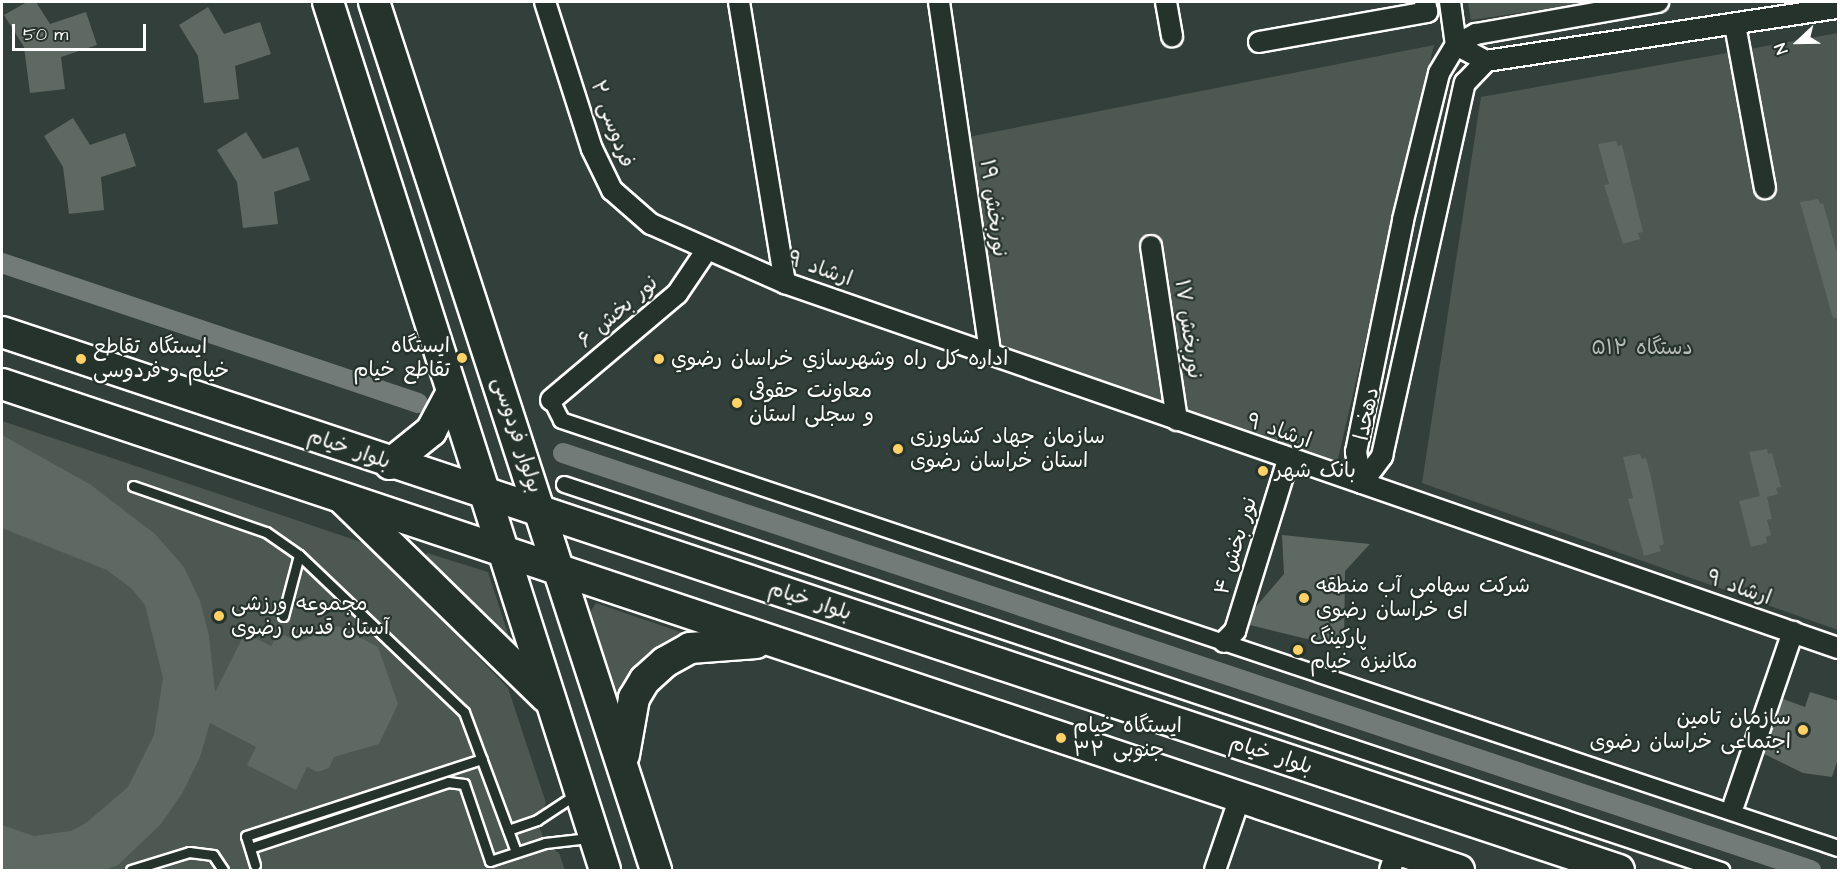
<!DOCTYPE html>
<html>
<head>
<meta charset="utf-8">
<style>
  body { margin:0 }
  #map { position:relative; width:1840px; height:872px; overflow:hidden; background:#333f3a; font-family:"Architects Daughter","Playpen Sans Arabic",sans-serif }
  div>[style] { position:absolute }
  .green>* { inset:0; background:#4d5853 }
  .canal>* { height:20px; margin:-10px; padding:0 10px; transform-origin:10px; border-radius:10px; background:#737b78 }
  .building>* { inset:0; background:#5f6964 }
  .roads { filter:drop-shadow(2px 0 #fff) drop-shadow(-2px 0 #fff) drop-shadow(0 2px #fff) drop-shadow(0 -2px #fff) }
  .service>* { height:9px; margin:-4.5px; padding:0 4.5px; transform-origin:4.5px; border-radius:4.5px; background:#26332d }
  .pedestrian>* { height:15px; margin:-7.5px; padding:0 7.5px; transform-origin:7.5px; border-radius:7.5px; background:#26332d }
  .minor>* { height:20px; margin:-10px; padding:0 10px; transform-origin:10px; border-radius:10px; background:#26332d }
  .primary>* { height:30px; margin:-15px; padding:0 15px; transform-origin:15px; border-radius:15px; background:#26332d }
  .dots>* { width:16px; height:16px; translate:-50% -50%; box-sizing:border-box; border:3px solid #26332d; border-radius:50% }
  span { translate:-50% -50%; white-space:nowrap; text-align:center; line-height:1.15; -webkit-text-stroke:4.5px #26332d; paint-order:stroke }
  .street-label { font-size:21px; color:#fff }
  .poi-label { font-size:21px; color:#fff }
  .right { translate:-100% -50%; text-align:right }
  .left { translate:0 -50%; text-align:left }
  .park-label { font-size:21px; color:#b8bcba }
  .frame { position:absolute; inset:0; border:3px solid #fff; pointer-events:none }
  .north { position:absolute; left:1768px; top:12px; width:60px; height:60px; -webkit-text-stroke:4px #26332d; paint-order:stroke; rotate:248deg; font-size:16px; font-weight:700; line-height:24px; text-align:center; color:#fff }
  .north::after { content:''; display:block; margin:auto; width:21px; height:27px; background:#fff; clip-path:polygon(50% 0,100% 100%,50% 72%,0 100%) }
  .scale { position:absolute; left:12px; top:24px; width:134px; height:27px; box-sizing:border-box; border:3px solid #fff; border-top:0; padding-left:8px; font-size:18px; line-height:21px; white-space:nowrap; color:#fff; -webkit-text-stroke:4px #26332d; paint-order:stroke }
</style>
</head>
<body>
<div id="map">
  <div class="green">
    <i style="clip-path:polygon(1468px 2px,1593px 2px,1471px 20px)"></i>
    <i style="clip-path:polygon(1838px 33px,1838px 630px,1422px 483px,1481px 97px)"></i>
    <i style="clip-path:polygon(1434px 45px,1337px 463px,996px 351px,963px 138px)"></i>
    <i style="clip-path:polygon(2px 421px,367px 544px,508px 688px,546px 803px,537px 821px,545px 843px,559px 853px,565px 870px,2px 870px)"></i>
    <i style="clip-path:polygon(427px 553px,488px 572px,508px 634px,507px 639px,424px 560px)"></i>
    <i style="clip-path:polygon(596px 603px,689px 635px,616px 711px,586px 618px)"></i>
  </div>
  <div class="canal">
    <i style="left:2px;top:263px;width:439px;rotate:18.6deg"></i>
    <i style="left:563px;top:453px;width:1316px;rotate:18.48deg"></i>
  </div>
  <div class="building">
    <i style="clip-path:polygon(27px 2px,36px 2px,50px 24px,86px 12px,97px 45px,61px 57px,65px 89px,30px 93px,24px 47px,4px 15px)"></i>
    <i style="clip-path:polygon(208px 7px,224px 34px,260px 22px,271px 54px,235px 66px,239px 99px,204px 103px,198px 56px,179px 25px)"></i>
    <i style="clip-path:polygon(73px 118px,90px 145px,125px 133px,136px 166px,101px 177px,104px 210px,69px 214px,63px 167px,44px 136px)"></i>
    <i style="clip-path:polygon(246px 132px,263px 159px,298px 147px,310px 180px,274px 192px,278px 224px,243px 228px,237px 182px,217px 150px)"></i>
    <i style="clip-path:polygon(1616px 141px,1618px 146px,1622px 145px,1643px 232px,1638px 233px,1640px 239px,1623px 244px,1604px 185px,1609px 184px,1598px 144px)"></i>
    <i style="clip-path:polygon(1818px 199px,1820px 204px,1823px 203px,1839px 260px,1839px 318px,1833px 318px,1800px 202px)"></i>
    <i style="clip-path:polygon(2px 435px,91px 485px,155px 534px,184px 567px,200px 601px,209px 636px,215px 692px,245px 633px,271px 646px,275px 639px,284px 635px,298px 642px,338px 626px,378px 647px,398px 704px,379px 744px,334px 757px,329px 768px,318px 772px,307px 767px,296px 790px,247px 765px,256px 747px,210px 723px,200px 757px,183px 792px,161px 824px,118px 865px,104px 870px,2px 870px,2px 825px,34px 836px,71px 831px,86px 823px,128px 787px,154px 735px,163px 678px,145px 605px,132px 589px,107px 570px,2px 528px)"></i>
    <i style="clip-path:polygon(1767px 449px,1768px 454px,1772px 453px,1781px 487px,1776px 488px,1778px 494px,1767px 497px,1772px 519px,1767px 520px,1771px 535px,1766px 537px,1767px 543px,1751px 547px,1739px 501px,1760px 496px,1749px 452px)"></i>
    <i style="clip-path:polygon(1640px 454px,1642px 459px,1646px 458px,1651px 477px,1664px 544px,1659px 546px,1661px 551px,1644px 556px,1628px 499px,1633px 498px,1623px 457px)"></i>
    <i style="clip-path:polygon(1282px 535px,1370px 544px,1345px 571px,1344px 648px,1250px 625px,1254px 609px,1284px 574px)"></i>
    <i style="clip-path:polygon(1810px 692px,1839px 701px,1839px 756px,1832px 777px,1803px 773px,1764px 754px,1783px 699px,1805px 707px)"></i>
  </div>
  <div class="roads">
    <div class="service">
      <i style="left:133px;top:486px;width:141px;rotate:19.1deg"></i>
      <i style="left:266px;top:532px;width:40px;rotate:34.9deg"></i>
      <i style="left:299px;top:555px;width:228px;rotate:43.6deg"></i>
      <i style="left:464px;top:712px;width:149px;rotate:69.6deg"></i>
      <i style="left:283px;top:616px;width:63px;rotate:-75.3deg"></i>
      <i style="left:508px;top:830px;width:31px;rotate:-19deg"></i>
      <i style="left:537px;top:820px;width:45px;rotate:-33.3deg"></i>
      <i style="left:250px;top:848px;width:209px;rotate:-18.4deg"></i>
      <i style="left:448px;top:782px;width:16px;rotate:7deg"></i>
      <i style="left:464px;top:784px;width:81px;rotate:71.3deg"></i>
      <i style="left:490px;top:861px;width:58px;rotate:-18.1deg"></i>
      <i style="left:545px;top:843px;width:44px;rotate:-6.5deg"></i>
      <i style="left:255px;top:865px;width:30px;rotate:-107deg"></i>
      <i style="left:246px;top:836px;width:248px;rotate:-18.1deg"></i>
      <i style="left:131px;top:870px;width:61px;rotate:-17.2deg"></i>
      <i style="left:189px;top:852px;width:24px;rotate:7deg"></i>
      <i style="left:213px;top:855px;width:18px;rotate:56deg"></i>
    </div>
    <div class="pedestrian">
      <i style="left:551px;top:400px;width:22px;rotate:63deg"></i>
      <i style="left:561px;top:420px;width:1347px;rotate:18.53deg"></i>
      <i style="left:564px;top:484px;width:1220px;rotate:18.45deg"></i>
    </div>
    <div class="minor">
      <i style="left:545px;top:2px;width:154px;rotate:72.3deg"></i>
      <i style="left:592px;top:149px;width:46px;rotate:64deg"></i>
      <i style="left:612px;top:190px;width:52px;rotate:41.1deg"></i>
      <i style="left:651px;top:224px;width:146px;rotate:23.8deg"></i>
      <i style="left:785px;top:283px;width:1114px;rotate:19.12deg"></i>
      <i style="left:739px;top:2px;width:285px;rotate:80.7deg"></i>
      <i style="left:939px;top:2px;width:355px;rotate:81.7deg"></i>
      <i style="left:1166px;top:2px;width:35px;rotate:80deg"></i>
      <i style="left:1450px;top:2px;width:43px;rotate:82.1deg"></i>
      <i style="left:1456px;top:45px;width:34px;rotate:28deg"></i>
      <i style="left:1735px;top:25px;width:166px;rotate:79.6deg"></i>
      <i style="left:1259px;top:42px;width:171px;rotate:-10.1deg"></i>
      <i style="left:1427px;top:12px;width:10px;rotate:-101deg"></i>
      <i style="left:1151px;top:246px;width:176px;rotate:81.5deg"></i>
      <i style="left:551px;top:400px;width:165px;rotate:-40.1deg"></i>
      <i style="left:677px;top:294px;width:52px;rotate:-56deg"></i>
      <i style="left:1362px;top:483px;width:34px;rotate:-53deg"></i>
      <i style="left:1382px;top:456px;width:382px;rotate:-77.5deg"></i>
      <i style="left:1465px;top:83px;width:30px;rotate:-46deg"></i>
      <i style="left:1486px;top:61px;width:356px;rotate:-8.6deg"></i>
      <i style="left:1362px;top:483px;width:32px;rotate:-101deg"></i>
      <i style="left:1356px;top:452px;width:237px;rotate:-78.5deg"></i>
      <i style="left:1403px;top:220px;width:151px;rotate:-76.2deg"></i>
      <i style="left:1439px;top:73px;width:33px;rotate:-59deg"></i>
      <i style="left:1456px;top:45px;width:23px;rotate:-29deg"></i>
      <i style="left:1476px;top:34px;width:185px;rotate:-10deg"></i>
      <i style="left:1224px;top:642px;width:16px;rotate:-45deg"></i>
      <i style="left:1235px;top:631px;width:179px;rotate:-72.8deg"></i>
      <i style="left:1734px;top:804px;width:182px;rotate:-71.1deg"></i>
      <i style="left:1215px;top:870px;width:77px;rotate:-71.1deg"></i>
      <i style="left:1390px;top:870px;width:21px;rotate:-71deg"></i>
    </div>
    <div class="primary">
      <i style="left:328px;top:2px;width:911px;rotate:72.3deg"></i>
      <i style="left:374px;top:2px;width:913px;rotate:72deg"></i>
      <i style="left:2px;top:332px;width:1704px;rotate:18.4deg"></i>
      <i style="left:2px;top:384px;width:1536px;rotate:18.45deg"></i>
      <i style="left:390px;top:464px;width:53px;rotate:-38.8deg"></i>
      <i style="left:431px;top:431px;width:44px;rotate:-61.7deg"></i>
      <i style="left:345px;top:501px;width:281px;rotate:44.3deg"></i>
      <i style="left:624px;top:755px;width:58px;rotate:-80deg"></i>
      <i style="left:634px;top:698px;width:21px;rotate:-59deg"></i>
      <i style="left:645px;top:680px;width:27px;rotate:-42deg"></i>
      <i style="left:665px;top:662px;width:29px;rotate:-29deg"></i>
      <i style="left:690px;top:648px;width:66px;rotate:-4.3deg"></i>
    </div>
  </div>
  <div class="dots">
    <i style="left:462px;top:358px;background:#ffd166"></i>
    <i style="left:81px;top:359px;background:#ffd166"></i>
    <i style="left:659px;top:359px;background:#ffd166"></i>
    <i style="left:737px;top:403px;background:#ffd166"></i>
    <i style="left:898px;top:449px;background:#ffd166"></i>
    <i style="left:1263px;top:471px;background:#ffd166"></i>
    <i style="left:1304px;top:598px;background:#ffd166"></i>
    <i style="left:219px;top:616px;background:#ffd166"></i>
    <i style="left:1298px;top:650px;background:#ffd166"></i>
    <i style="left:1803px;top:730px;background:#ffd166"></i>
    <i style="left:1061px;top:738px;background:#ffd166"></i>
  </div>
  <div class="street-label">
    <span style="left:612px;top:124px;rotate:70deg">فردوسی ۲</span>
    <span style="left:993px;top:208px;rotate:82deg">نوربخش ۱۹</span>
    <span style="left:820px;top:269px;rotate:19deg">ارشاد ۹</span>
    <span style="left:618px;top:312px;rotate:-41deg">نور بخش ۶</span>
    <span style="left:1188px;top:329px;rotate:82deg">نوربخش ۱۷</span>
    <span style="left:1367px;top:414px;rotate:-78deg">دهخدا</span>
    <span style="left:1279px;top:431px;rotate:19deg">ارشاد ۹</span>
    <span style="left:517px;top:435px;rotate:72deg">بولوار فردوسی</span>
    <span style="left:349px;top:449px;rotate:19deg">بلوار خیام</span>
    <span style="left:1236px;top:546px;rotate:-73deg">نور بخش ۴</span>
    <span style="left:1739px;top:588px;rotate:19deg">ارشاد ۹</span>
    <span style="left:810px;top:601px;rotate:18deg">بلوار خیام</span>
    <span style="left:1271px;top:755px;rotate:18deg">بلوار خیام</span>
  </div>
  <div class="poi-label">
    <span class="right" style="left:450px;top:358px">ایستگاه<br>تقاطع خیام</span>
    <span class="left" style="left:93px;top:359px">ایستگاه تقاطع<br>خیام و فردوسی</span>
    <span class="left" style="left:671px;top:359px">اداره كل راه وشهرسازي خراسان رضوي</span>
    <span class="left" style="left:749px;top:403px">معاونت حقوقی<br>و سجلی استان</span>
    <span class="left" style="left:910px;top:449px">سازمان جهاد کشاورزی<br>استان خراسان رضوی</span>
    <span class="left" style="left:1275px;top:471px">بانک شهر</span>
    <span class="left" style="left:1316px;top:598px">شرکت سهامی آب منطقه<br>ای خراسان رضوی</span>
    <span class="left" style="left:231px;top:616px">مجموعه ورزشی<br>آستان قدس رضوی</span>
    <span class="left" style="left:1310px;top:650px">پارکینگ<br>مکانیزه خیام</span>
    <span class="right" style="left:1791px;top:730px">سازمان تامین<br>اجتماعی خراسان رضوی</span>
    <span class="left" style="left:1073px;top:738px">ایستگاه خیام<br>جنوبی ۳۲</span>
  </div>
  <div class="park-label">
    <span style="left:1642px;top:348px">۵۱۲ دستگاه</span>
  </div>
  <div class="frame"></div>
  <div class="north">N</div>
  <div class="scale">50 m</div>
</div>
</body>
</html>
